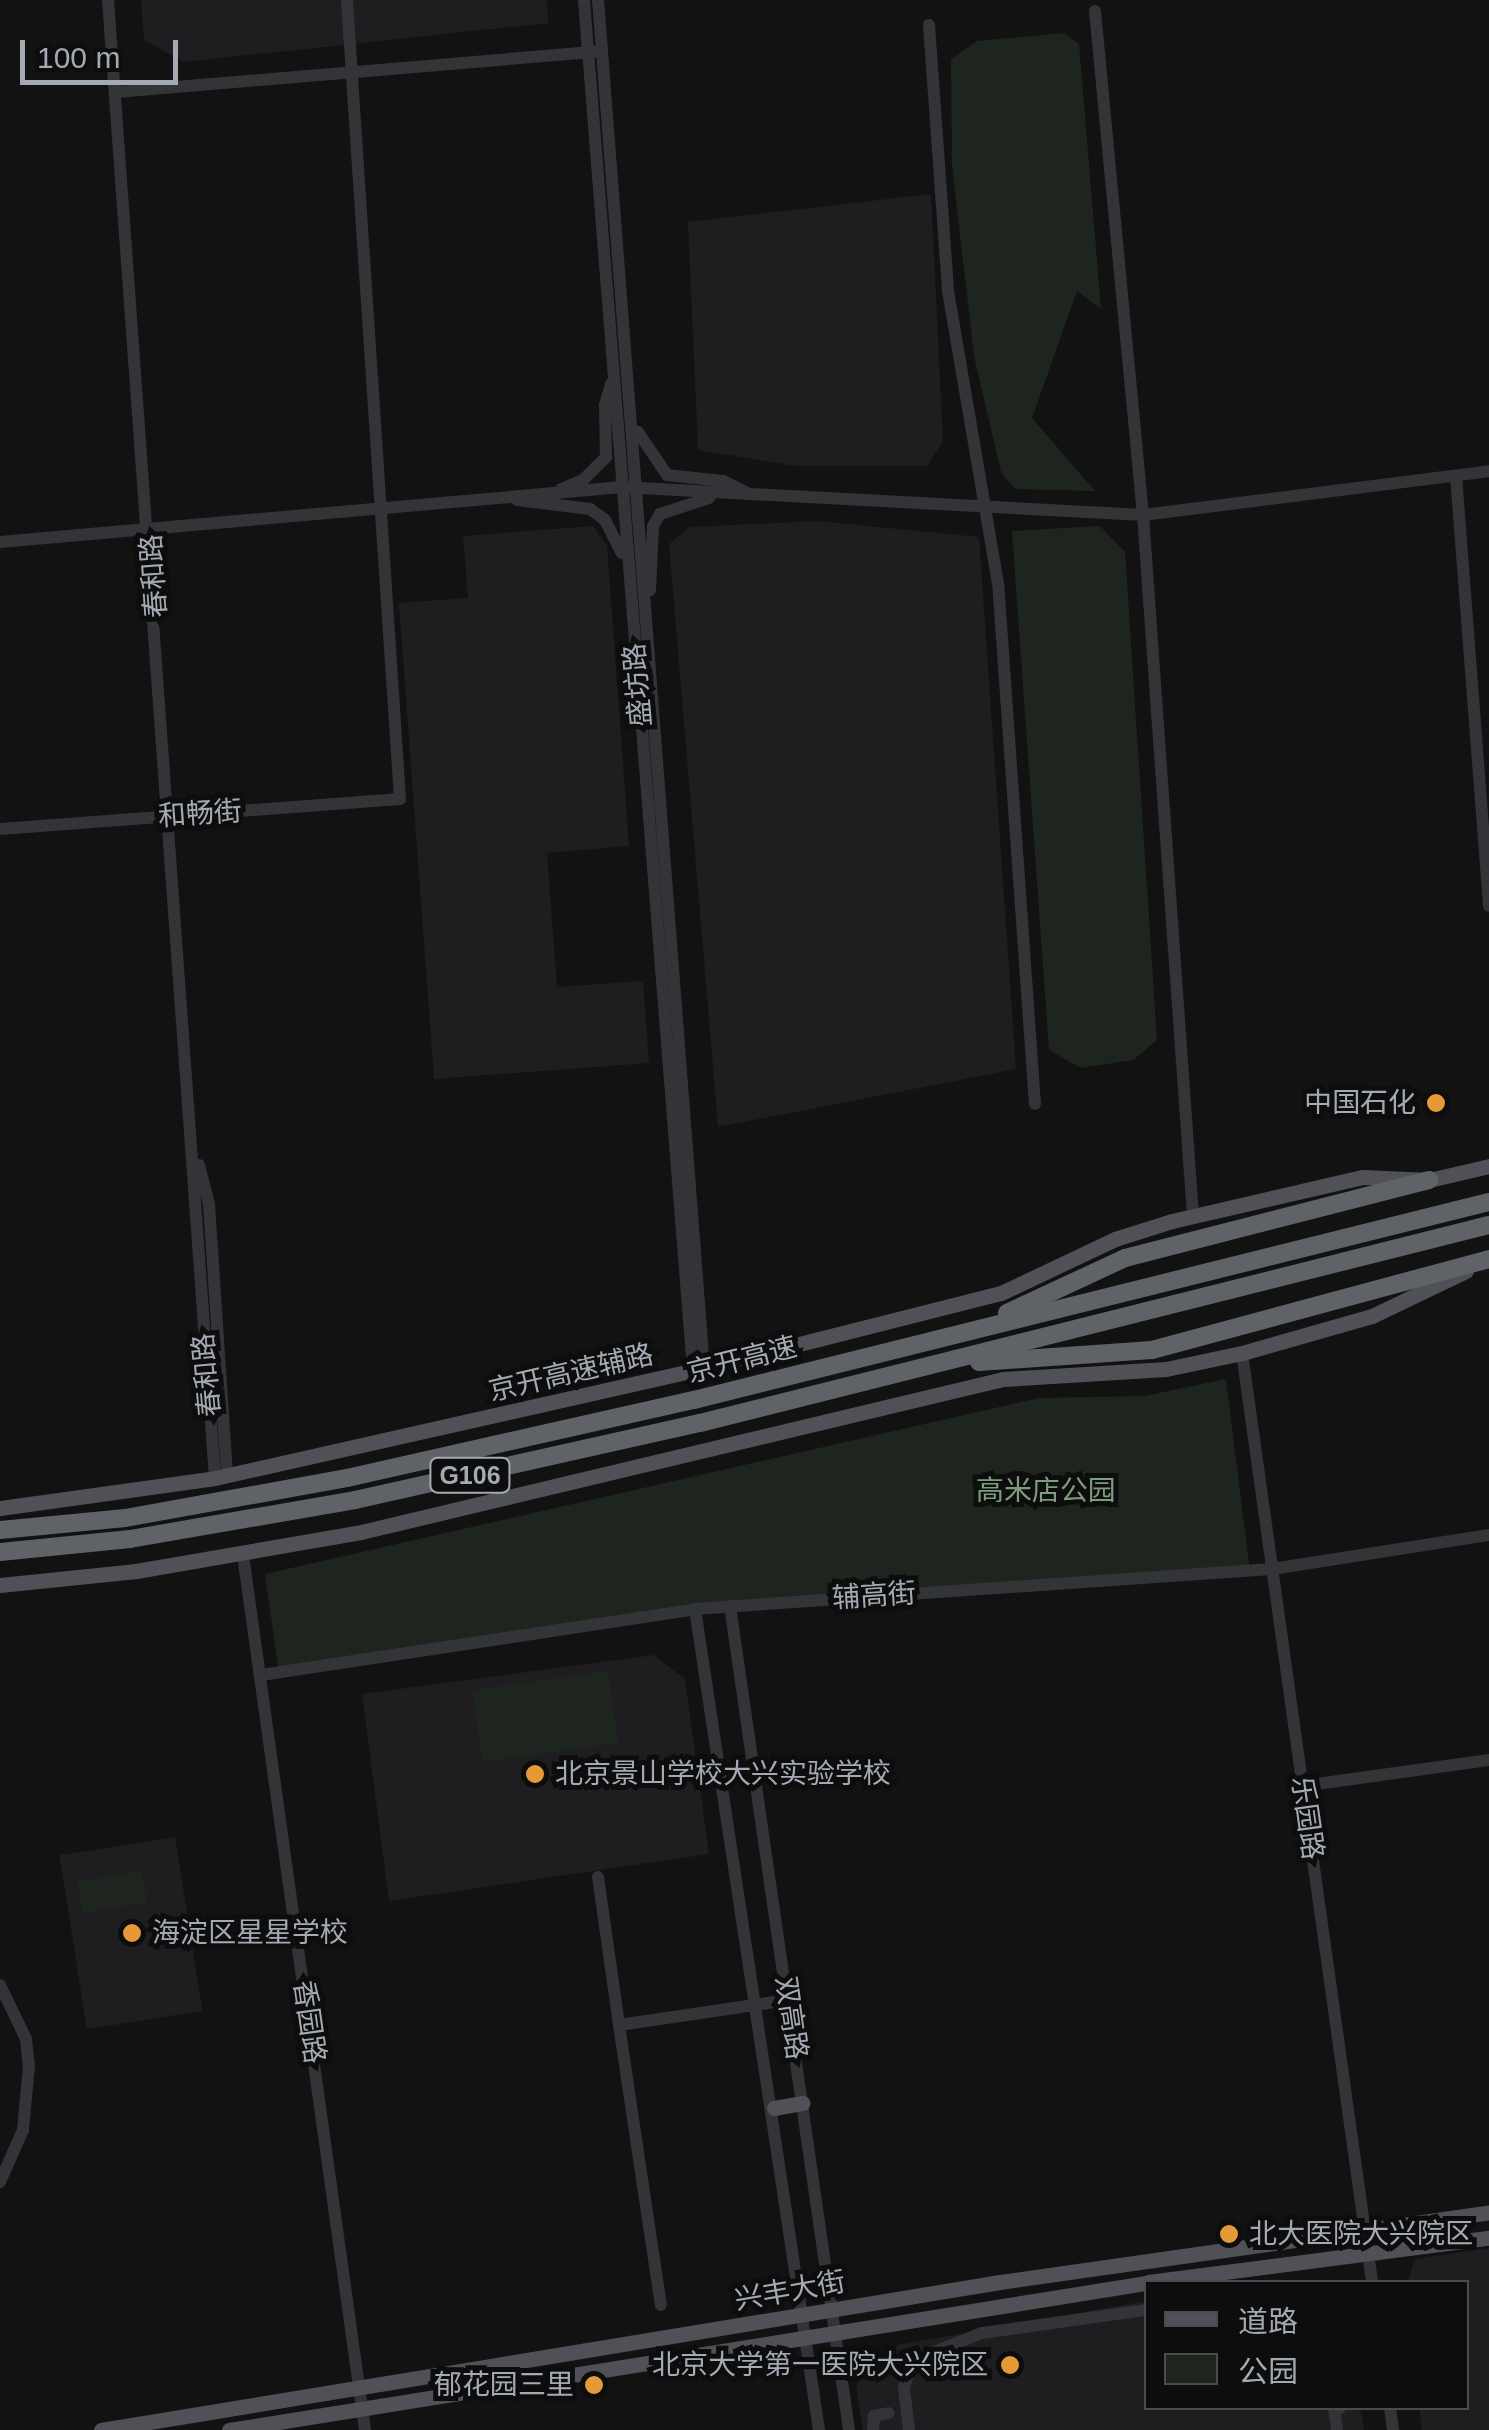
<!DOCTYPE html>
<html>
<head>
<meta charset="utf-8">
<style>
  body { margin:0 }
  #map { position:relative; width:1489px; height:2430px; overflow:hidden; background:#121213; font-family:Arial,"Noto Sans SC",sans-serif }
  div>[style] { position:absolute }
  .built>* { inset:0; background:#1e1e20; transform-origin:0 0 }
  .green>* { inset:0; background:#1e251e; transform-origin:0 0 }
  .minor>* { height:12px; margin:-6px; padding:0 6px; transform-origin:6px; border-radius:6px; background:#333438 }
  .major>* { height:15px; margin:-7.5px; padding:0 7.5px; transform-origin:7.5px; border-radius:7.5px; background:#4f5157 }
  .highway>* { height:18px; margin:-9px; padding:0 9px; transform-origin:9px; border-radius:9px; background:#5f6368 }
  .dots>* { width:28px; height:28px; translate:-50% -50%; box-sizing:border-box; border:5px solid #0d0d0e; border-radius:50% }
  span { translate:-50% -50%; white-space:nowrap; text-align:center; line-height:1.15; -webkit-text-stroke:10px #0d0d0e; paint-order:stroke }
  .shield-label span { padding:2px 8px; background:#0d0d0e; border:2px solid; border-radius:8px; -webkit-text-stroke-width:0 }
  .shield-label { font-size:25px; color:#a4aab3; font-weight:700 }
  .street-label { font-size:28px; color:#a4aab3 }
  .poi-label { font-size:28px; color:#a4aab3 }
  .right { translate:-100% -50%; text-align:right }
  .left { translate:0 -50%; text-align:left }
  .park-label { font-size:28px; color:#7d9d7c }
  .legend { position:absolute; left:1144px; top:2280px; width:325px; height:130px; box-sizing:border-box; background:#0d0d0e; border:2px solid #494c50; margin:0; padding:12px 18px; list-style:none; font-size:30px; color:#a4aab3 }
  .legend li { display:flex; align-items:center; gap:20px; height:50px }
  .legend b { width:50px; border:2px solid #494c50 }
  .scale { position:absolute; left:20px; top:40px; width:158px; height:45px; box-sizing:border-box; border:5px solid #a4aab3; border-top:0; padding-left:12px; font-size:30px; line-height:35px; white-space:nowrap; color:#a4aab3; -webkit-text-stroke:8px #0d0d0e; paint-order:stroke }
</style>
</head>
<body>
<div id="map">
  <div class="built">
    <i style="clip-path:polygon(141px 0,547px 0,548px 23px,183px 62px,144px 40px)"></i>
    <i style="clip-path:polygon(931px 194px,943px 441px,927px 466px,796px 466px,698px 450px,688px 222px)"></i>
    <i style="clip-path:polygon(818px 521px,979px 537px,1016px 1069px,718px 1127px,669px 544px,690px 527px)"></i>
    <i style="clip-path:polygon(593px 526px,607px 546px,629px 846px,547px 853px,557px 987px,643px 981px,649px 1063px,434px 1079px,399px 603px,468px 598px,463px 536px)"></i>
    <i style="clip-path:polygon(654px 1655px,685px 1679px,709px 1854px,389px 1901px,362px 1694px)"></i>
    <i style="left:175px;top:1837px;width:176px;height:117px;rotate:81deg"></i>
    <i style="clip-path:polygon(1489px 2248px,1489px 2430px,1422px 2430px,1419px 2408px,1466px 2408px,1466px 2282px,1408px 2282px,1415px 2259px)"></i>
    <i style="clip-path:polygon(1146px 2301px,1146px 2408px,1360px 2408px,1364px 2430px,863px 2430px,856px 2384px,892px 2346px)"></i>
  </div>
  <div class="green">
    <i style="clip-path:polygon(1065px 33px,1079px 44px,1101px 309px,1077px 291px,1032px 418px,1095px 491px,1015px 489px,1001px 472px,974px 356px,952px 165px,951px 59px,977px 41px)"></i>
    <i style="clip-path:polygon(1100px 526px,1125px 552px,1157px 1040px,1133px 1060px,1081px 1068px,1049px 1050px,1012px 531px)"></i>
    <i style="clip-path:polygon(1226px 1379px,1250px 1571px,773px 1603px,279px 1672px,265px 1574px,1039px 1398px,1145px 1396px)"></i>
    <i style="left:608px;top:1671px;width:73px;height:137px;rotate:82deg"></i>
    <i style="left:142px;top:1871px;width:32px;height:65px;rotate:81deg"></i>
  </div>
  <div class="minor">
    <i style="left:108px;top:0;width:1482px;rotate:85.86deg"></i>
    <i style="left:584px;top:0;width:1375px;rotate:85.45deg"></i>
    <i style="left:598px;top:0;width:1372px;rotate:85.57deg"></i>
    <i style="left:1095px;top:11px;width:506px;rotate:84.56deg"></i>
    <i style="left:1143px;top:515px;width:703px;rotate:85.92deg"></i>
    <i style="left:929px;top:25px;width:267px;rotate:85.9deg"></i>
    <i style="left:948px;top:291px;width:295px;rotate:80.3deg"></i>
    <i style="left:998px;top:582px;width:523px;rotate:85.95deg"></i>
    <i style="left:116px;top:92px;width:483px;rotate:-4.8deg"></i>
    <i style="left:638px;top:432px;width:52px;rotate:56deg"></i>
    <i style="left:667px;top:475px;width:56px;rotate:6.1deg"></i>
    <i style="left:723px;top:481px;width:25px;rotate:26deg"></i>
    <i style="left:1456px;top:476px;width:431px;rotate:85.6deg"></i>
    <i style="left:561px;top:489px;width:24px;rotate:-22deg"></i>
    <i style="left:583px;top:480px;width:33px;rotate:-45deg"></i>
    <i style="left:606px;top:457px;width:52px;rotate:-91.1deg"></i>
    <i style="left:605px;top:405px;width:22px;rotate:-74deg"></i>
    <i style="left:517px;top:500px;width:74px;rotate:7deg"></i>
    <i style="left:590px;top:509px;width:19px;rotate:36deg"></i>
    <i style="left:605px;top:520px;width:37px;rotate:63deg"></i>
    <i style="left:0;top:542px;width:624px;rotate:-5.05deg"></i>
    <i style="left:622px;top:487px;width:522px;rotate:3.08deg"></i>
    <i style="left:1143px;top:515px;width:349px;rotate:-7.2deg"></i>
    <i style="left:650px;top:590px;width:64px;rotate:-87.3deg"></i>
    <i style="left:653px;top:526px;width:14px;rotate:-60deg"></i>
    <i style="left:660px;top:514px;width:52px;rotate:-18.1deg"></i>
    <i style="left:0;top:829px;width:401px;rotate:-4.3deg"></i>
    <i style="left:400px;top:799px;width:801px;rotate:-93.8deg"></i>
    <i style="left:199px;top:1165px;width:40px;rotate:75.6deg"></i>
    <i style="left:209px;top:1204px;width:272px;rotate:86.2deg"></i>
    <i style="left:1242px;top:1353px;width:938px;rotate:82.03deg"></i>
    <i style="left:243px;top:1555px;width:883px;rotate:82.06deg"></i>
    <i style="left:730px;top:1606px;width:833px;rotate:81.78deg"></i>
    <i style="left:695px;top:1609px;width:830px;rotate:81.41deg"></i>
    <i style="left:261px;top:1675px;width:439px;rotate:-8.6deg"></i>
    <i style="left:695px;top:1609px;width:578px;rotate:-3.97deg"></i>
    <i style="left:1272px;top:1569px;width:220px;rotate:-8.9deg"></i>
    <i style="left:1302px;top:1786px;width:189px;rotate:-7.9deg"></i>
    <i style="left:598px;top:1877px;width:149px;rotate:81.9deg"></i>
    <i style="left:619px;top:2025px;width:171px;rotate:-8.4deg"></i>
    <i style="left:0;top:1985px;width:60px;rotate:64.3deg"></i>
    <i style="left:26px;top:2039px;width:27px;rotate:84deg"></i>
    <i style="left:29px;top:2066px;width:64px;rotate:95.4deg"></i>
    <i style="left:23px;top:2130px;width:57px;rotate:113.9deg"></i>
    <i style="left:619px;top:2025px;width:283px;rotate:81.5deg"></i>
    <i style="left:1390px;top:2408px;width:22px;rotate:82deg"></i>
    <i style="left:873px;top:2430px;width:14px;rotate:-86deg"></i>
    <i style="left:874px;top:2416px;width:15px;rotate:-11deg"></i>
    <i style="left:909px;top:2430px;width:42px;rotate:-96.8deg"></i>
    <i style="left:904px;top:2388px;width:28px;rotate:-75deg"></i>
    <i style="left:911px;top:2361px;width:76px;rotate:-21.5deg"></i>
    <i style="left:982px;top:2333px;width:166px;rotate:-8deg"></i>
    <i style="left:1337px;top:2430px;width:22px;rotate:-98deg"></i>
    <i style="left:1334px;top:2408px;width:6px"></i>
  </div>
  <div class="major">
    <i style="left:0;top:1508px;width:217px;rotate:-7.9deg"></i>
    <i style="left:215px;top:1478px;width:501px;rotate:-12.68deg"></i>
    <i style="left:704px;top:1368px;width:306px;rotate:-14.2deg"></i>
    <i style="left:1001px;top:1293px;width:126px;rotate:-25.3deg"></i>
    <i style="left:1115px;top:1239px;width:60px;rotate:-17.5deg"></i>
    <i style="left:1172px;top:1221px;width:196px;rotate:-13deg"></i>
    <i style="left:1363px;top:1177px;width:66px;rotate:2.6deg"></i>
    <i style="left:1429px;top:1180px;width:62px;rotate:-13.1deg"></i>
    <i style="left:0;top:1585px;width:137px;rotate:-5.9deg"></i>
    <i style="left:136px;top:1571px;width:228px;rotate:-9.8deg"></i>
    <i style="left:361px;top:1532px;width:660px;rotate:-13.4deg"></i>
    <i style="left:1003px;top:1379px;width:163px;rotate:-3.5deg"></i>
    <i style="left:1166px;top:1369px;width:78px;rotate:-11.9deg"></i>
    <i style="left:1242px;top:1353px;width:135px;rotate:-15.9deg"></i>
    <i style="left:1372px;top:1316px;width:104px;rotate:-25.6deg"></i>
    <i style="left:774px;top:2108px;width:29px;rotate:-10deg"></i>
    <i style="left:1148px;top:2282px;width:344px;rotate:-7.4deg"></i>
    <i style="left:101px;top:2430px;width:911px;rotate:-9.35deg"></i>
    <i style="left:1000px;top:2282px;width:494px;rotate:-8.1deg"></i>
    <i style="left:229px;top:2430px;width:929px;rotate:-9.11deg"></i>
  </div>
  <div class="highway">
    <i style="left:1007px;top:1313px;width:130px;rotate:-25deg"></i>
    <i style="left:1125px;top:1258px;width:314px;rotate:-14.4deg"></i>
    <i style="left:979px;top:1362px;width:173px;rotate:-4deg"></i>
    <i style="left:1152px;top:1350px;width:349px;rotate:-15.1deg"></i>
    <i style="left:0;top:1530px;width:126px;rotate:-5.5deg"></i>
    <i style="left:125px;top:1518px;width:226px;rotate:-10.2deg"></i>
    <i style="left:347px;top:1478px;width:356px;rotate:-12.7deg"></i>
    <i style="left:694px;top:1400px;width:819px;rotate:-13.99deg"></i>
    <i style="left:0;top:1552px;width:131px;rotate:-5.7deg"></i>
    <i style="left:130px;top:1539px;width:228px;rotate:-9.8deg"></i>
    <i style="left:355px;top:1500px;width:353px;rotate:-12.6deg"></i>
    <i style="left:700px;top:1423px;width:813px;rotate:-14.09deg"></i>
  </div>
  <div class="dots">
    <i style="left:1436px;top:1103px;background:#e69937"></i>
    <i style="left:535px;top:1774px;background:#e69937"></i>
    <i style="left:132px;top:1933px;background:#e69937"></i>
    <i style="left:1229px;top:2234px;background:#e69937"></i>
    <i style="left:1010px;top:2365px;background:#e69937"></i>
    <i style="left:594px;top:2385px;background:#e69937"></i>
  </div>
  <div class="shield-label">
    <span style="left:470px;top:1475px">G106</span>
  </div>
  <div class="street-label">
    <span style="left:154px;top:576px;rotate:-94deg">春和路</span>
    <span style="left:638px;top:685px;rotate:-95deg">盛坊路</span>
    <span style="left:200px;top:814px;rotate:-4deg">和畅街</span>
    <span style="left:742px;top:1360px;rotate:-14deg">京开高速</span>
    <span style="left:571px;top:1373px;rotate:-13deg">京开高速辅路</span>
    <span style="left:207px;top:1375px;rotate:-95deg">春和路</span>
    <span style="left:874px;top:1596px;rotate:-4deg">辅高街</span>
    <span style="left:1307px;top:1818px;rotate:82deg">乐园路</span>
    <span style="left:791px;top:2018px;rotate:82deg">双高路</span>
    <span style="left:309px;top:2022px;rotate:82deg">香园路</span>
    <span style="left:790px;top:2291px;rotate:-10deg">兴丰大街</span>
  </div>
  <div class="poi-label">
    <span class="right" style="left:1416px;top:1103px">中国石化</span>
    <span class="left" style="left:555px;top:1774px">北京景山学校大兴实验学校</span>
    <span class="left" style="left:152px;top:1933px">海淀区星星学校</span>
    <span class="left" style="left:1249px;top:2234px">北大医院大兴院区</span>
    <span class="right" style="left:988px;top:2365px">北京大学第一医院大兴院区</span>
    <span class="right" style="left:574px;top:2385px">郁花园三里</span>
  </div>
  <div class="park-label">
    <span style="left:1046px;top:1491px">高米店公园</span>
  </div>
  <ul class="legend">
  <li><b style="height:12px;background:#4f5157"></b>道路</li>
  <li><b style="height:28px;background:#1e251e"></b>公园</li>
  </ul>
  <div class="scale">100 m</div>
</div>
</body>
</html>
